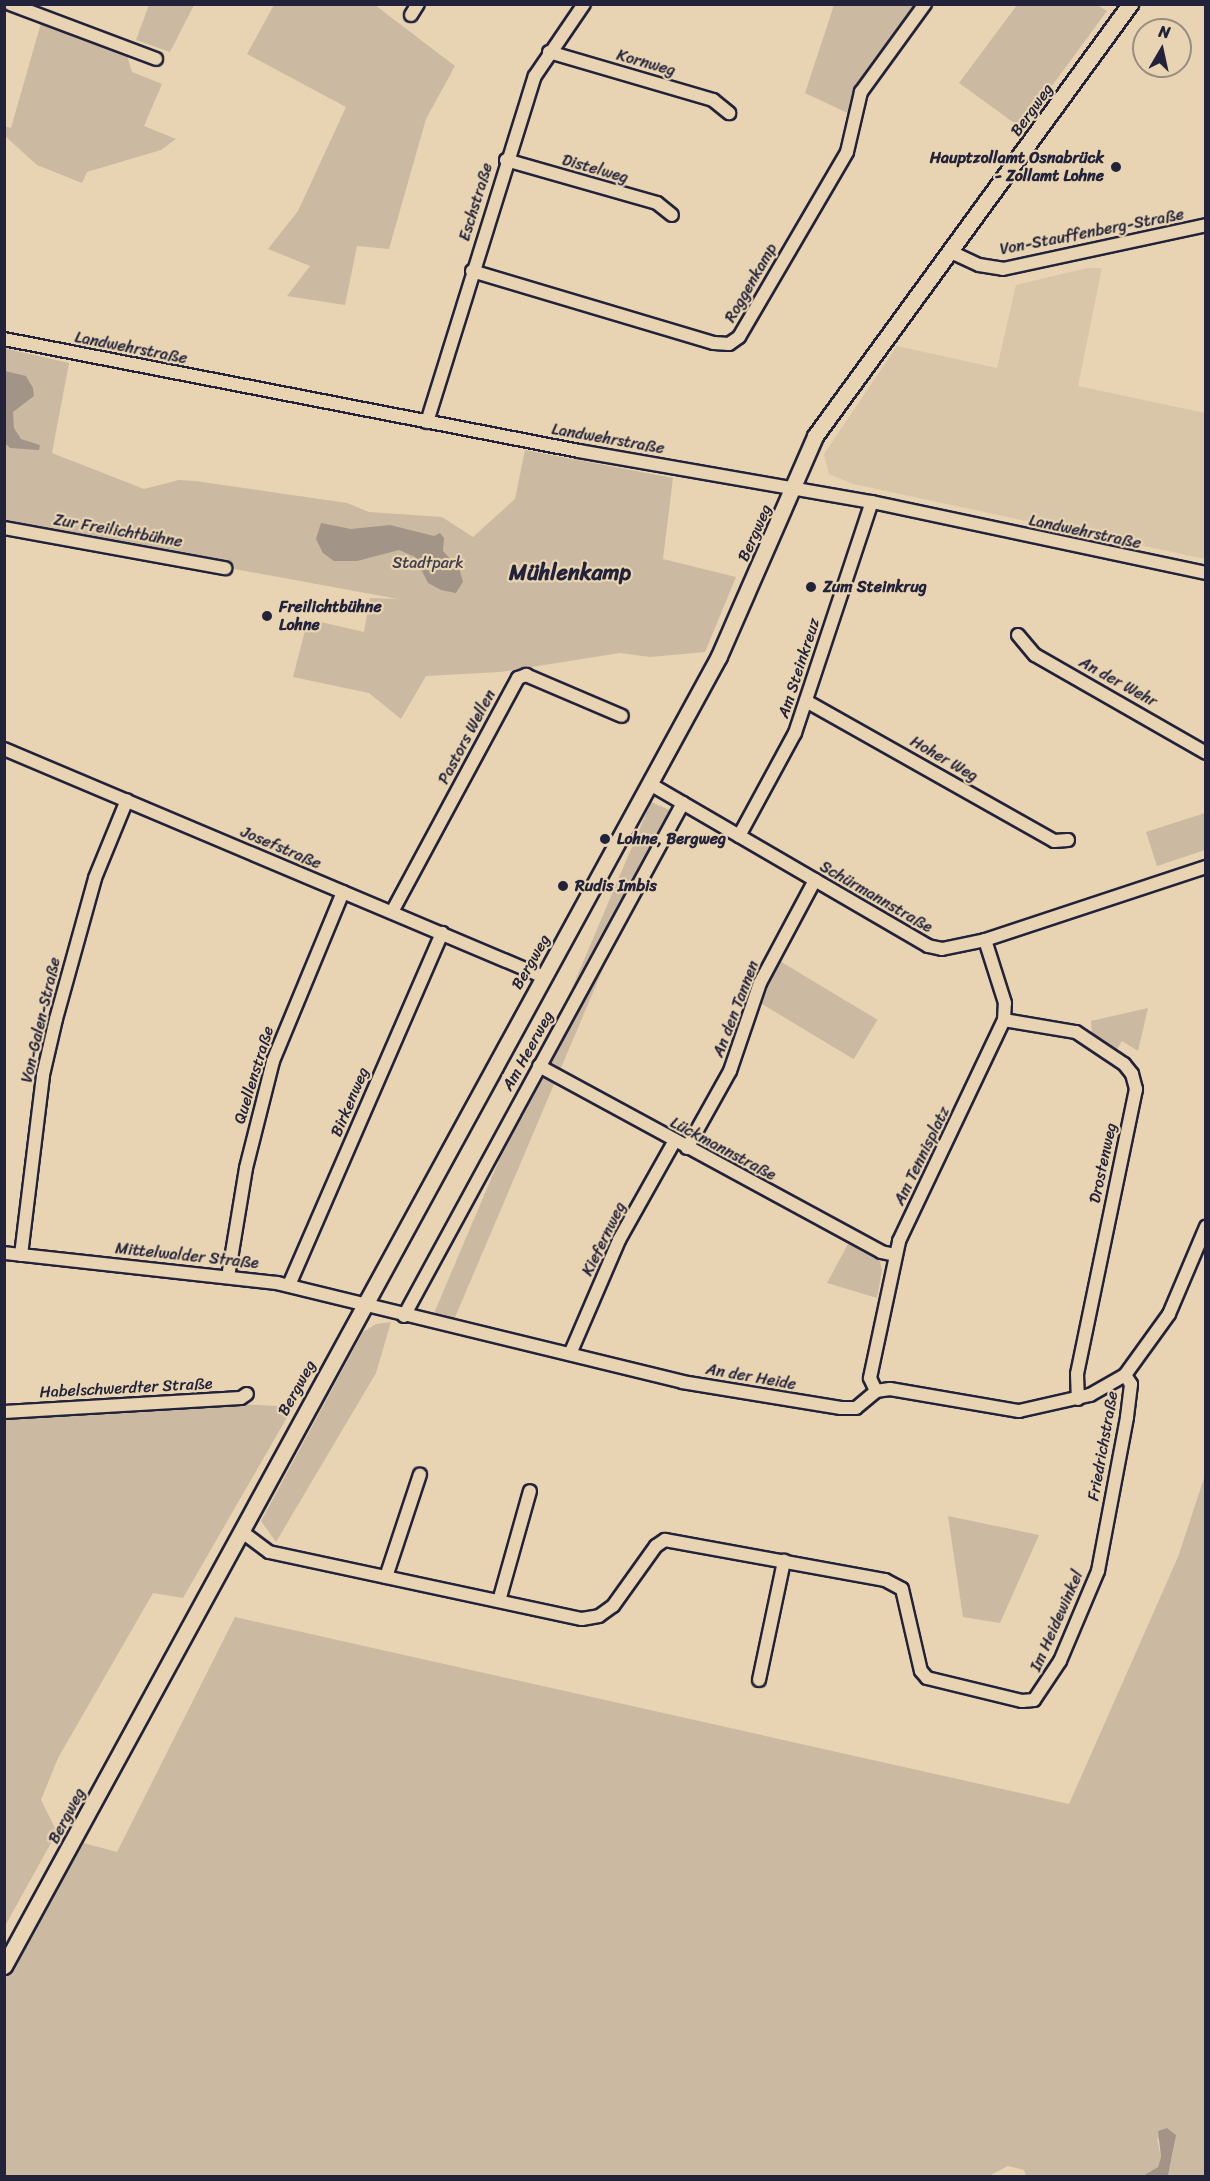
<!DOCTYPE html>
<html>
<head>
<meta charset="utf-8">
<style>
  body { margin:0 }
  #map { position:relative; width:1210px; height:2181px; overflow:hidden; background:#e8d4b2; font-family:Sriracha,sans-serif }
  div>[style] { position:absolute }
  .built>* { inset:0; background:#d9c6a9 }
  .green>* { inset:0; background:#cbbaa1; transform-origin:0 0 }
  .water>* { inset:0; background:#a29587 }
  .roads { filter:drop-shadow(2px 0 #22223b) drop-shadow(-2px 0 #22223b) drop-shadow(0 2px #22223b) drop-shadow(0 -2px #22223b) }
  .minor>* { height:12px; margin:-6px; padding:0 6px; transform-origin:6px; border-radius:6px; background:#e8d4b2 }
  .major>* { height:15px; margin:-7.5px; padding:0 7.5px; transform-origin:7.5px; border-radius:7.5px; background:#e8d4b2 }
  .dots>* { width:16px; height:16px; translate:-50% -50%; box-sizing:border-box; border:3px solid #e8d4b2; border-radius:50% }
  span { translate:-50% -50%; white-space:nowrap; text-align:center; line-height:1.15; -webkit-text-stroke:4.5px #e8d4b2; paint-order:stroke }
  .street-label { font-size:16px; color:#22223b }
  .poi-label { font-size:16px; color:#22223b; font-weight:700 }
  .right { translate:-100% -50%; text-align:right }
  .left { translate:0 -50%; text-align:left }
  .park-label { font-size:16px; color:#44404f }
  .district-label { font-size:22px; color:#22223b; font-weight:700 }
  .frame { position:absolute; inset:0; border:6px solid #22223b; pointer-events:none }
  .north { position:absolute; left:1132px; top:18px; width:60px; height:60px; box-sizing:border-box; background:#e8d4b2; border:2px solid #998d82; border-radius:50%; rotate:9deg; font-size:16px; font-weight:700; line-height:24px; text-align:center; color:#22223b }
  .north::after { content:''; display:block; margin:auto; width:21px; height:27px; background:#22223b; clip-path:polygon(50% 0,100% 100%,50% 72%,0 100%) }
</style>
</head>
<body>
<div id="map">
  <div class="built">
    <i style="clip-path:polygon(1087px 268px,1102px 268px,1078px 386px,1205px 413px,1205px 559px,853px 484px,829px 474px,824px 454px,897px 346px,997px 368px,1016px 285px)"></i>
  </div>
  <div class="green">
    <i style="clip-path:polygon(149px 5px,194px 5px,170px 52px,136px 40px)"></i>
    <i style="clip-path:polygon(274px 5px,375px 5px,455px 66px,426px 119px,389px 249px,357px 246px,345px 305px,287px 296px,310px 266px,268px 249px,298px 211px,346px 107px,247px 54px)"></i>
    <i style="clip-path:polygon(834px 5px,925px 5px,861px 92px,854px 116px,805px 93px)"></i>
    <i style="clip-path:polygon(1017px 5px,1097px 5px,1107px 11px,1021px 128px,959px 83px)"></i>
    <i style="clip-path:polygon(41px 23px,126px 52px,132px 72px,162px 84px,144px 126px,176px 139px,161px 150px,87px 172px,82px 183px,37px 165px,5px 136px,4px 126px,11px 128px)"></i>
    <i style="clip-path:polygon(4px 348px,69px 363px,52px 453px,144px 489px,179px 480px,195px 481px,347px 503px,369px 512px,442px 517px,473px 537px,515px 499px,525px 450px,673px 478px,663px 559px,736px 577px,705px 652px,650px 657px,620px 653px,500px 672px,426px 676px,401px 719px,369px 693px,293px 677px,308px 619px,364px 632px,370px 598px,398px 599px,5px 527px)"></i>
    <i style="left:651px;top:802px;width:21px;height:555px;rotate:23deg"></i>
    <i style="clip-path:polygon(1205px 813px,1205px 850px,1157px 866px,1146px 832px)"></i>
    <i style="left:778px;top:960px;width:116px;height:46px;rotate:31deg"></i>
    <i style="clip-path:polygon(1148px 1008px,1138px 1051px,1122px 1041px,1117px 1049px,1092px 1033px,1091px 1021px)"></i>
    <i style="clip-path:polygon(848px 1244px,880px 1261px,882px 1271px,877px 1298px,827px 1283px)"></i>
    <i style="clip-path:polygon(391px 1322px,376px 1373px,276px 1542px,261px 1521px,363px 1332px,376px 1324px)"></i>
    <i style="clip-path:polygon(220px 1403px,293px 1407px,183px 1598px,153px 1593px,58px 1758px,41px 1800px,57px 1832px,5px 1926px,5px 1415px)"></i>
    <i style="clip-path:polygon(1205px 1475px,1205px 2176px,1168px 2176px,1173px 2152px,1157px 2138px,1161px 2158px,1158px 2167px,1143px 2176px,1026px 2176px,1024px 2170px,1008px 2166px,989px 2176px,5px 2176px,5px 1979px,80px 1842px,117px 1852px,235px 1617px,1069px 1804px,1178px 1557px)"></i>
    <i style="clip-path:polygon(948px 1516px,1039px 1535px,1000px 1623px,963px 1617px)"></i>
  </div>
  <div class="water">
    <i style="clip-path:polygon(5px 371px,26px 376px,33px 388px,34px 396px,13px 412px,14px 428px,21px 439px,40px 445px,39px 450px,10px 448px,5px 443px)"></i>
    <i style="clip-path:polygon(321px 523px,351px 529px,390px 525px,434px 536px,440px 533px,444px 538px,443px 551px,459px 568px,463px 582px,456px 593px,441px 590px,428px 583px,415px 557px,399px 550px,357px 561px,334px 561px,323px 553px,316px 539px)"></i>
    <i style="clip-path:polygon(1167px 2128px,1176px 2135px,1168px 2176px,1143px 2176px,1158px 2167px,1161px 2157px,1158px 2131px)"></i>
  </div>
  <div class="roads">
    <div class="minor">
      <i style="left:10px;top:4px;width:156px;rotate:20.6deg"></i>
      <i style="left:411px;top:15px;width:13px;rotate:-58deg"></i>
      <i style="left:549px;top:52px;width:171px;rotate:16.3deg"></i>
      <i style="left:713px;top:100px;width:21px;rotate:39deg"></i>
      <i style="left:506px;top:160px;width:157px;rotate:15.9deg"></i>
      <i style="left:657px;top:203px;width:19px;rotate:39deg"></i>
      <i style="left:951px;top:252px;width:31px;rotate:25deg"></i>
      <i style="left:979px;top:265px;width:24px;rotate:9deg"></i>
      <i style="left:1003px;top:269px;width:208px;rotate:-12.2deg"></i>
      <i style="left:472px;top:271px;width:252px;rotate:16.6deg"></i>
      <i style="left:714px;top:343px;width:15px;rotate:4deg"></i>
      <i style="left:729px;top:344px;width:12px;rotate:-35deg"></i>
      <i style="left:739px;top:337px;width:214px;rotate:-59.7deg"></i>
      <i style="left:847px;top:152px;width:62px;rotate:-76.9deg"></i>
      <i style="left:861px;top:92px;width:109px;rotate:-54deg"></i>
      <i style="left:4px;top:339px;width:586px;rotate:11.02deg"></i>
      <i style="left:579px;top:451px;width:297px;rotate:9.9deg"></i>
      <i style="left:872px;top:502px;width:341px;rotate:12deg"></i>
      <i style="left:427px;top:422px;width:362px;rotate:-72.7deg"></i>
      <i style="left:535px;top:76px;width:87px;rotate:-55.8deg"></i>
      <i style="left:4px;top:528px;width:225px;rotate:10.3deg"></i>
      <i style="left:1018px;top:635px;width:26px;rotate:50deg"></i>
      <i style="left:1035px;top:655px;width:197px;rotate:29.8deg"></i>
      <i style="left:806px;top:701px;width:285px;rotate:29.4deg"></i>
      <i style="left:1054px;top:841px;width:14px;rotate:-4deg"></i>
      <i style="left:4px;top:749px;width:586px;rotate:22.89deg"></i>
      <i style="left:650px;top:784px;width:322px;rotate:30.2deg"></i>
      <i style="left:928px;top:946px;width:14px;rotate:12deg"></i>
      <i style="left:942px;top:949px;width:44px;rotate:-11.8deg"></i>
      <i style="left:985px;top:940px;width:233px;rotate:-18.3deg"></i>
      <i style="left:739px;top:836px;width:117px;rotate:-61.5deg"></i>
      <i style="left:795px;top:733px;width:243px;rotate:-71.6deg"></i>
      <i style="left:392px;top:912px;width:266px;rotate:-61.7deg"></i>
      <i style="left:518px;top:678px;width:9px;rotate:-21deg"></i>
      <i style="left:526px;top:675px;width:104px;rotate:23.1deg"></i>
      <i style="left:1004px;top:1020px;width:73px;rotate:9.5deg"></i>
      <i style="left:1076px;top:1032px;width:58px;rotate:33.7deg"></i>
      <i style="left:1124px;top:1064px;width:13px;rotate:51deg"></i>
      <i style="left:1132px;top:1074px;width:16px;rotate:75deg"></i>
      <i style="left:1136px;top:1089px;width:291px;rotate:101.7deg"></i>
      <i style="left:1077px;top:1374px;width:25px;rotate:88deg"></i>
      <i style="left:539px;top:1066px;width:389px;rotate:28.5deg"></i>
      <i style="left:881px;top:1252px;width:14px;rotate:12deg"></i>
      <i style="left:687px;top:1148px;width:88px;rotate:-60.8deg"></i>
      <i style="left:730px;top:1071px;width:93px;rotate:-71.2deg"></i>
      <i style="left:760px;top:983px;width:117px;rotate:-61.9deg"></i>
      <i style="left:4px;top:1253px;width:275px;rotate:6.3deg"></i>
      <i style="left:277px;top:1283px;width:417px;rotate:13.7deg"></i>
      <i style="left:682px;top:1382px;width:161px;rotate:9.3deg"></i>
      <i style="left:841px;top:1408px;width:15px"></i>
      <i style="left:856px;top:1408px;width:26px;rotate:-40deg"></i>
      <i style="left:876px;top:1391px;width:14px;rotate:-8deg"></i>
      <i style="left:890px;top:1389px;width:131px;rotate:9.7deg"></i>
      <i style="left:1019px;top:1411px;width:73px;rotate:-12.7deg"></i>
      <i style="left:1090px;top:1395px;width:40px;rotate:-29.7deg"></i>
      <i style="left:1125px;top:1375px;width:75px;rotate:-54.2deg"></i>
      <i style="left:1169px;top:1314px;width:95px;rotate:-67deg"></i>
      <i style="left:21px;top:1255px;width:181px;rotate:-83deg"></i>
      <i style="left:43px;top:1075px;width:57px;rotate:-76.9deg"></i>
      <i style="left:56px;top:1019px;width:146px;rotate:-74.5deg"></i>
      <i style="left:95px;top:878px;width:84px;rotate:-67.7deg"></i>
      <i style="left:228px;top:1277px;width:110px;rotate:-80.6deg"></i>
      <i style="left:246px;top:1168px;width:110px;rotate:-75.8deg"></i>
      <i style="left:273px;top:1061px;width:183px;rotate:-67.5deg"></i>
      <i style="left:289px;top:1285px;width:384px;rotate:-66.5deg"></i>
      <i style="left:404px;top:1316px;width:584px;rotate:-61.46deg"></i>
      <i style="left:570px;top:1354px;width:124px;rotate:-66.7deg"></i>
      <i style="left:619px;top:1240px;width:112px;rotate:-60.7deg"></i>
      <i style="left:876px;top:1391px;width:14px;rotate:-115deg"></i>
      <i style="left:870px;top:1378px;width:140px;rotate:-78deg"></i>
      <i style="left:899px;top:1241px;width:245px;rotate:-64.6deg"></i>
      <i style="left:1004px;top:1020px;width:17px;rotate:-87deg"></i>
      <i style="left:1005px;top:1003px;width:66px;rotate:-107.6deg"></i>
      <i style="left:4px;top:1412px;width:237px;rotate:-3.4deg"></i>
      <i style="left:241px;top:1398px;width:7px;rotate:-34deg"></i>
      <i style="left:241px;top:1531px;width:35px;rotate:37deg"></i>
      <i style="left:269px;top:1552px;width:320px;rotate:12.1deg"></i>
      <i style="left:582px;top:1619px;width:17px;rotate:-10deg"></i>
      <i style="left:599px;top:1616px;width:17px;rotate:-36deg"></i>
      <i style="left:613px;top:1606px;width:74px;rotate:-54.4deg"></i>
      <i style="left:656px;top:1546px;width:11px;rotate:-34deg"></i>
      <i style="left:665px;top:1540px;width:224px;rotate:10.3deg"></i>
      <i style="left:885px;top:1580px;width:19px;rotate:28deg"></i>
      <i style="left:902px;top:1589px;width:84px;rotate:77deg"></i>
      <i style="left:921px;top:1671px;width:9px;rotate:49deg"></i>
      <i style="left:927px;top:1678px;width:98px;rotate:13.6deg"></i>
      <i style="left:1022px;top:1701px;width:12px;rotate:-5deg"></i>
      <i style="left:1034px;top:1700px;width:47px;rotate:-56.3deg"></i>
      <i style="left:1060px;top:1661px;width:98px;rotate:-67.1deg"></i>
      <i style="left:1098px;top:1571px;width:157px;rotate:-79.3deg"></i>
      <i style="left:1127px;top:1417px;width:33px;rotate:-83deg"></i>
      <i style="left:1131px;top:1384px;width:11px;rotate:-124deg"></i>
      <i style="left:386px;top:1577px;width:108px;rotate:-71.7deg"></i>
      <i style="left:499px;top:1601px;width:114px;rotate:-74.3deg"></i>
      <i style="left:759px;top:1680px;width:122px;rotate:-78.1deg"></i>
    </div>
    <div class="major">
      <i style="left:4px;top:1966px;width:1492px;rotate:-61.37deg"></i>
      <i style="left:719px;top:656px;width:240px;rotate:-66.4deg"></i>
      <i style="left:815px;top:436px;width:535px;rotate:-53.9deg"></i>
    </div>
  </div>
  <div class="dots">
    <i style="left:1116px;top:167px;background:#22223b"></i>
    <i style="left:811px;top:587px;background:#22223b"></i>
    <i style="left:267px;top:616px;background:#22223b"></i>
    <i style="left:605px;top:839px;background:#22223b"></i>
    <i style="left:563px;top:886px;background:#22223b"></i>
  </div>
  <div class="street-label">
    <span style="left:646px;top:63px;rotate:16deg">Kornweg</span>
    <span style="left:1032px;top:110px;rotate:-54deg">Bergweg</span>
    <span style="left:595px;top:169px;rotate:16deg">Distelweg</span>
    <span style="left:476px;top:202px;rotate:-73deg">Eschstraße</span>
    <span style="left:1092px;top:232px;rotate:-11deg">Von-Stauffenberg-Straße</span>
    <span style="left:751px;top:283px;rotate:-60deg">Roggenkamp</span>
    <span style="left:131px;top:348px;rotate:11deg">Landwehrstraße</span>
    <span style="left:608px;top:439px;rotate:10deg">Landwehrstraße</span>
    <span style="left:118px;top:531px;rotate:10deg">Zur Freilichtbühne</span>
    <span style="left:1085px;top:532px;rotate:12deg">Landwehrstraße</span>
    <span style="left:755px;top:533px;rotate:-66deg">Bergweg</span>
    <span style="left:799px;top:668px;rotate:-72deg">Am Steinkreuz</span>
    <span style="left:1118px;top:682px;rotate:29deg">An der Wehr</span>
    <span style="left:467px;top:737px;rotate:-62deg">Pastors Wellen</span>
    <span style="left:944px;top:759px;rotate:30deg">Hoher Weg</span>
    <span style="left:281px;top:848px;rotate:23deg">Josefstraße</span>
    <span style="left:876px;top:897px;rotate:30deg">Schürmannstraße</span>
    <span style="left:531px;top:962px;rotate:-60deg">Bergweg</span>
    <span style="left:736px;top:1009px;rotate:-69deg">An den Tannen</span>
    <span style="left:41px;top:1020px;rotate:-77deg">Von-Galen-Straße</span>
    <span style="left:528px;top:1051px;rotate:-61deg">Am Heerweg</span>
    <span style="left:254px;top:1075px;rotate:-73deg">Quellenstraße</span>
    <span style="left:350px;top:1102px;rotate:-67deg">Birkenweg</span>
    <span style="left:723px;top:1149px;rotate:28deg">Lückmannstraße</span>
    <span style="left:922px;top:1156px;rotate:-64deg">Am Tennisplatz</span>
    <span style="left:1103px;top:1163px;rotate:-78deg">Drostenweg</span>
    <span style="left:604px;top:1239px;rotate:-64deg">Kiefernweg</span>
    <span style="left:187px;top:1256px;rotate:6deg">Mittelwalder Straße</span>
    <span style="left:751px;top:1377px;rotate:10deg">An der Heide</span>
    <span style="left:126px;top:1388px;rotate:-3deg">Habelschwerdter Straße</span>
    <span style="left:297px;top:1388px;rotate:-61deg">Bergweg</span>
    <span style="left:1103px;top:1446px;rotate:-80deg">Friedrichstraße</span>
    <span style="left:1057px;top:1621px;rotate:-66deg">Im Heidewinkel</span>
    <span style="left:67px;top:1816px;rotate:-62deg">Bergweg</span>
  </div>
  <div class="poi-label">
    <span class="right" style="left:1104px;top:167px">Hauptzollamt Osnabrück<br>- Zollamt Lohne</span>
    <span class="left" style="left:823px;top:587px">Zum Steinkrug</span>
    <span class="left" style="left:279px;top:616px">Freilichtbühne<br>Lohne</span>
    <span class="left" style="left:617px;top:839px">Lohne, Bergweg</span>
    <span class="left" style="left:575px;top:886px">Rudis Imbis</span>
  </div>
  <div class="park-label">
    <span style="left:428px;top:563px">Stadtpark</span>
  </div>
  <div class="district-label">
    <span style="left:570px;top:573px">Mühlenkamp</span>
  </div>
  <div class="frame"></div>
  <div class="north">N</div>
</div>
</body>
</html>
